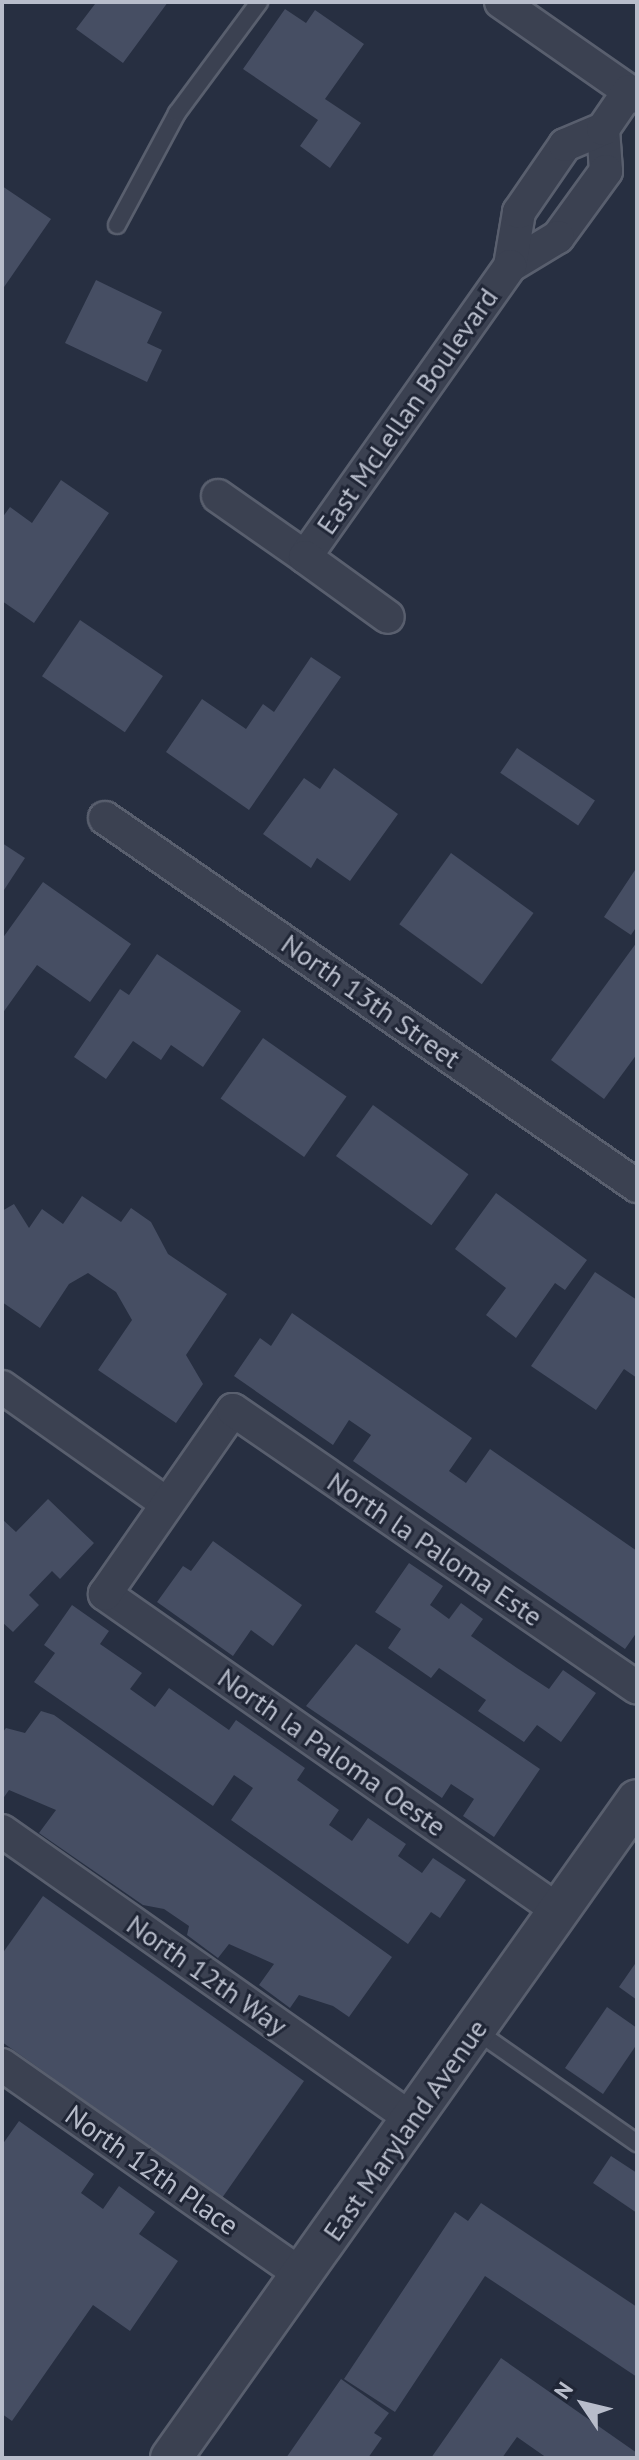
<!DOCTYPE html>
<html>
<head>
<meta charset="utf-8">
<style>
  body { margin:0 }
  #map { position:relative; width:639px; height:2460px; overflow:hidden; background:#272f41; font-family:"PT Sans",sans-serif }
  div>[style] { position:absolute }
  .building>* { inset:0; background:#464e63; transform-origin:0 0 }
  .roads { filter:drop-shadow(2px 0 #595f6e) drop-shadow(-2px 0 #595f6e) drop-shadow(0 2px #595f6e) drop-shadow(0 -2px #595f6e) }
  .service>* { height:16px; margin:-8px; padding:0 8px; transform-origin:8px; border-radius:8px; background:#3b4151 }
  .minor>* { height:32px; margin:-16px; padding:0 16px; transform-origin:16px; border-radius:16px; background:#3b4151 }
  .tertiary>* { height:40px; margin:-20px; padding:0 20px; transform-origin:20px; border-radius:20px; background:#3b4151 }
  span { translate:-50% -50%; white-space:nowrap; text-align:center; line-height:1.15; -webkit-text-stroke:6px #202636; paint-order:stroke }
  .street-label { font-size:28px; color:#b8bdcb }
  .frame { position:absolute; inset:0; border:4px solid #b8bdcb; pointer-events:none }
  .north { position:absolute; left:543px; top:2364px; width:80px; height:80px; -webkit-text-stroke:6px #202636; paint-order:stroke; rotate:305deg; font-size:22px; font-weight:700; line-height:32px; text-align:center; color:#b8bdcb }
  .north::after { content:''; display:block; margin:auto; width:28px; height:36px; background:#b8bdcb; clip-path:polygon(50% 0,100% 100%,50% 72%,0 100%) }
</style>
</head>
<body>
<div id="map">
  <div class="building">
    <i style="clip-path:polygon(91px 2px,168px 2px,123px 63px,76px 29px,95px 4px)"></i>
    <i style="clip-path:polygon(285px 9px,306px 23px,315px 10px,364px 44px,325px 99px,361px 123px,330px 168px,300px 146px,318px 120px,243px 69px)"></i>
    <i style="clip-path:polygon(2px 186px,51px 219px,2px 290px)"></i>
    <i style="clip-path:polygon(96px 280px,162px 312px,147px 343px,162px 350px,147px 382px,65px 343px)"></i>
    <i style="clip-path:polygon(61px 480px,109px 513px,34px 623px,2px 601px,2px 518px,10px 507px,32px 523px)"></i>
    <i style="left:80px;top:620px;width:100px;height:68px;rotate:34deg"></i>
    <i style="clip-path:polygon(311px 657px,341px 677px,249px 810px,166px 752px,202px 699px,246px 729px,263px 704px,274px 712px)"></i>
    <i style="left:517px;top:748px;width:94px;height:30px;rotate:34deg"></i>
    <i style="clip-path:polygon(334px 768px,398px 814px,350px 881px,317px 858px,311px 868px,263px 834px,304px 778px,320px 789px)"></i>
    <i style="clip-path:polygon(2px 843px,25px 858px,2px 893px)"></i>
    <i style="left:451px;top:853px;width:102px;height:88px;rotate:36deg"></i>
    <i style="clip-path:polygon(637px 867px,637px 926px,631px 935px,604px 917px)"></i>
    <i style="clip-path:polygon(43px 882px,131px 944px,90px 1002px,37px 965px,2px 1014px,2px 939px)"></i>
    <i style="clip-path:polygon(637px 942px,637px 1054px,604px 1099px,551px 1060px)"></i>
    <i style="clip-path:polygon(157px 954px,241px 1011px,203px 1067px,171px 1045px,161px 1060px,133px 1041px,106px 1079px,74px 1057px,120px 989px,129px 995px)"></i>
    <i style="left:263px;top:1038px;width:102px;height:74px;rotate:35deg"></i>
    <i style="left:373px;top:1105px;width:118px;height:63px;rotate:36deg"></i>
    <i style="clip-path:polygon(496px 1193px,587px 1260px,565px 1290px,555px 1283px,516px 1338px,486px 1315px,506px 1288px,455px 1249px)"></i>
    <i style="clip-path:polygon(82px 1196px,121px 1222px,131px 1208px,151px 1222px,168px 1254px,227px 1294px,186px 1355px,203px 1384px,176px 1423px,98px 1370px,132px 1320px,116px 1292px,88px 1273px,69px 1284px,40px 1328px,2px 1302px,2px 1211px,14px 1204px,29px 1228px,42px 1209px,63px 1224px)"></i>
    <i style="clip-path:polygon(595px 1272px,637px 1300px,637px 1378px,624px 1369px,596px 1410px,531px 1366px)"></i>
    <i style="clip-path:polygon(292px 1313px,472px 1438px,449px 1471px,466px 1483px,490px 1449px,637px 1551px,637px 1632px,625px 1649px,353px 1461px,371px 1435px,349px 1420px,333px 1445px,234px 1376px,260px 1338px,271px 1346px)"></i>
    <i style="clip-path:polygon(48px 1499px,94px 1543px,60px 1579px,52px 1571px,29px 1595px,39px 1605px,13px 1632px,2px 1622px,2px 1519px,16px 1532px)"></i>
    <i style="clip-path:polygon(213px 1541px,302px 1605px,273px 1646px,251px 1630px,233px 1656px,157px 1602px,183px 1566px,191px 1571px)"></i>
    <i style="clip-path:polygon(409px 1563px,443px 1586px,430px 1605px,449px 1619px,461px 1603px,483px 1619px,471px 1636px,517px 1668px,549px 1689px,563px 1670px,596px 1693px,561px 1742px,537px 1725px,524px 1742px,478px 1711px,486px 1700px,439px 1668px,431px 1678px,388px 1648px,401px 1629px,375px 1612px)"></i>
    <i style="clip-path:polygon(72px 1605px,109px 1631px,100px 1644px,142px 1673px,130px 1689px,155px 1707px,169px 1688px,229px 1730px,236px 1720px,305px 1768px,297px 1780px,339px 1810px,329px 1825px,352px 1841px,368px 1818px,406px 1844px,398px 1856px,422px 1873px,433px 1858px,466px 1880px,440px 1918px,431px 1912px,408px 1944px,231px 1820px,253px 1788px,234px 1775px,213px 1806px,34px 1682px,55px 1653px,44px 1645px)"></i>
    <i style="clip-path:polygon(356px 1644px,540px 1769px,494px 1837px,463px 1816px,474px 1799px,451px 1784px,442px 1798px,306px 1706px)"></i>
    <i style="clip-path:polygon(41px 1711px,54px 1715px,392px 1957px,349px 2017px,333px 2006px,299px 1995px,290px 2008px,259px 1985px,274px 1964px,229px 1944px,218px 1958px,187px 1935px,189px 1926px,164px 1909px,143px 1905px,39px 1833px,56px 1810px,9px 1790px,2px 1800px,2px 1733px,6px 1728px,25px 1733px)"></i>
    <i style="clip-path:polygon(43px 1896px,304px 2081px,222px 2198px,2px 2042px,2px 1954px)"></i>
    <i style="clip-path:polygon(637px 1961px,637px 2000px,619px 1987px)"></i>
    <i style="clip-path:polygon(607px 2007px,637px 2028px,637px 2044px,603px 2094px,565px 2068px)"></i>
    <i style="clip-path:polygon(19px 2121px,94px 2174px,81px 2193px,103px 2209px,119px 2186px,155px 2212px,139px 2234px,178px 2261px,130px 2331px,93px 2305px,12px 2421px,2px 2414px,2px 2145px)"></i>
    <i style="clip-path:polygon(611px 2156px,637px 2173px,637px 2213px,593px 2183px)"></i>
    <i style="clip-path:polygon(481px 2203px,637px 2307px,637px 2377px,485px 2276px,395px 2412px,344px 2379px,455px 2212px,468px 2221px)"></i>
    <i style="clip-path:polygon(501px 2358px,637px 2453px,637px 2458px,547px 2458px,517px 2437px,502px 2458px,431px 2458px)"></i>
    <i style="clip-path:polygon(341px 2379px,389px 2413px,374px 2433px,382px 2438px,368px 2458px,286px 2458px)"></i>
  </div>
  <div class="roads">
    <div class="service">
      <i style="left:117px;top:225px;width:127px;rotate:-61.8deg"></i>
      <i style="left:177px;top:113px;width:138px;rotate:-53.5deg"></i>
      <i style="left:475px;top:2030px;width:198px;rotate:34.9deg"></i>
    </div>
    <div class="minor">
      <i style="left:501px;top:2px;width:166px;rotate:34.9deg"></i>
      <i style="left:603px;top:129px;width:42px;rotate:85.9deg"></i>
      <i style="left:606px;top:171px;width:82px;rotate:126deg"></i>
      <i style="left:558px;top:237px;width:56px;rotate:148.9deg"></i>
      <i style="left:510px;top:266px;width:55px;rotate:-80.5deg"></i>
      <i style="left:519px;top:212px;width:81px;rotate:-55.5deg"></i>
      <i style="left:565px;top:145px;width:41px;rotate:-22.8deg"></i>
      <i style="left:603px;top:129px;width:46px;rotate:-55.6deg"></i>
      <i style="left:218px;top:496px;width:106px;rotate:35deg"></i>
      <i style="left:305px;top:557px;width:356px;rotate:-54.8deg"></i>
      <i style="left:305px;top:557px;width:102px;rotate:35.9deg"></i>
      <i style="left:105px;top:818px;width:647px;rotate:34.67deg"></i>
      <i style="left:2px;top:1387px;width:202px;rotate:35.3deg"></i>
      <i style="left:2px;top:1831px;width:501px;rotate:35.09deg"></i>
      <i style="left:559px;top:1911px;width:554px;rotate:-145.08deg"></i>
      <i style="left:105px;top:1594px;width:224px;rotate:-55.2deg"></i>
      <i style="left:233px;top:1410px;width:490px;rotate:34.5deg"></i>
      <i style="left:2px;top:2065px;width:366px;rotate:35deg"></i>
    </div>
    <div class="tertiary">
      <i style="left:171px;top:2458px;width:806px;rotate:-54.69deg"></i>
    </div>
  </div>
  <div class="street-label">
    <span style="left:407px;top:411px;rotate:-55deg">East McLellan Boulevard</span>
    <span style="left:371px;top:1001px;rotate:35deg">North 13th Street</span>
    <span style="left:435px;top:1549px;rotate:34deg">North la Paloma Este</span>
    <span style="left:332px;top:1752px;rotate:35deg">North la Paloma Oeste</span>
    <span style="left:207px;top:1975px;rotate:35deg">North 12th Way</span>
    <span style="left:405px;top:2130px;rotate:-55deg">East Maryland Avenue</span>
    <span style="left:152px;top:2170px;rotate:35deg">North 12th Place</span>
  </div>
  <div class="frame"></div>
  <div class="north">N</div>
</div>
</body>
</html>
